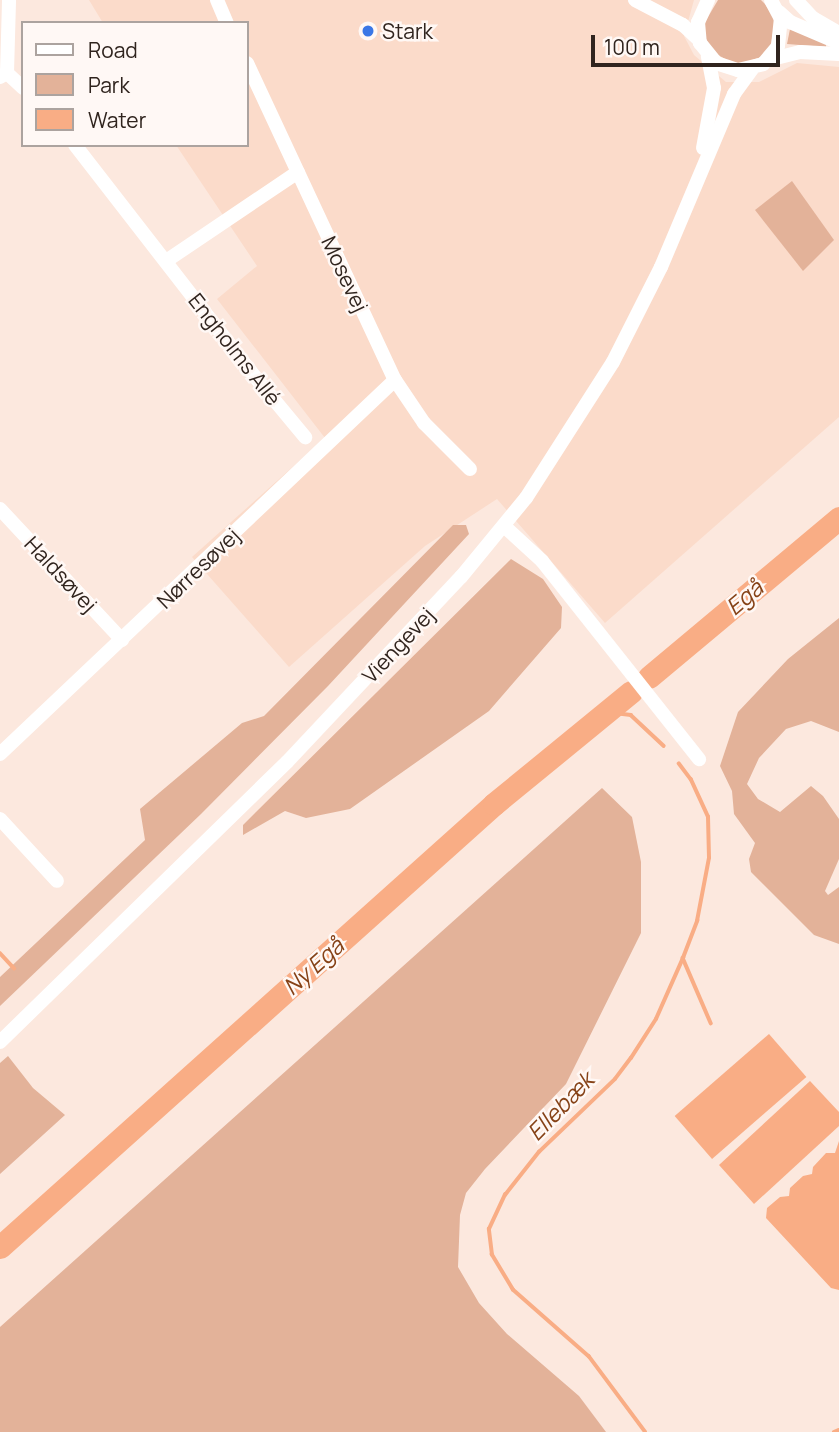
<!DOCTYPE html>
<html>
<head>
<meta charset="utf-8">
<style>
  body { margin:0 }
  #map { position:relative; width:839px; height:1432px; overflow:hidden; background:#fce8de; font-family:Manrope,sans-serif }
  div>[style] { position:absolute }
  .built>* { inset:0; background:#fbdbca }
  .green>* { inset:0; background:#e3b299 }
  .water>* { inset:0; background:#f9ad85; transform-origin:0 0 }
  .stream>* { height:3.5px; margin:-1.75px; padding:0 1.75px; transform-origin:1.75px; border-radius:1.75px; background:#f9ad85 }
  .river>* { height:23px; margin:-11.5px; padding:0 11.5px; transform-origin:11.5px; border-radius:11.5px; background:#f9ad85 }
  .minor>* { height:14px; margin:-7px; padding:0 7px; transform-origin:7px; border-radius:7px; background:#fff }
  .dots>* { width:19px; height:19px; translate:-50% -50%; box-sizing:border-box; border:4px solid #fff8f5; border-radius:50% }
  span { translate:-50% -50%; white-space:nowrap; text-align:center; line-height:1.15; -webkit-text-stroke:5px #fff8f5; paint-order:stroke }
  .poi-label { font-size:21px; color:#30241e }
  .left { translate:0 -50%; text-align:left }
  .street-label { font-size:21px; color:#30241e }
  .water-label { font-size:23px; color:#864217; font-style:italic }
  .legend { position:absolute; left:21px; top:21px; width:228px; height:126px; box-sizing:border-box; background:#fff8f5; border:2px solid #aca39f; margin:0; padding:9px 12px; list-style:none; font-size:21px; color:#30241e }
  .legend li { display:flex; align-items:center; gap:14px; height:35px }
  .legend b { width:35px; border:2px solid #aca39f }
  .scale { position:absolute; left:591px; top:35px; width:189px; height:32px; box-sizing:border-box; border:4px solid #30241e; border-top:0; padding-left:9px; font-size:21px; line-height:24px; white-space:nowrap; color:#30241e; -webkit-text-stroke:5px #fff8f5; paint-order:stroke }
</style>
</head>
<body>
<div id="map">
  <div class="built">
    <i style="clip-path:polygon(89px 0,694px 0,684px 36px,694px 55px,726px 82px,759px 82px,797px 63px,839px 67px,839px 417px,605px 623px,497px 499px,425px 546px,289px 667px,192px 557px,325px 438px,217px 299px,257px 266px,176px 145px,247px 145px,247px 23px,103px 23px)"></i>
  </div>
  <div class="green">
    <i style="clip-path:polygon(718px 0,761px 0,765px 4px,775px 19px,771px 45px,761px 57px,743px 63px,732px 63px,713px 52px,705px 37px,705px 22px)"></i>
    <i style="clip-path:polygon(790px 29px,826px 44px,826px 47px,787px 44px)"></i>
    <i style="clip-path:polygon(792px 181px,834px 240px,803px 271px,755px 210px)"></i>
    <i style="clip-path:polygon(453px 525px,466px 525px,469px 534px,328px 686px,201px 814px,0 1006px,0 977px,145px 840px,140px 809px,242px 723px,264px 716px)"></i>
    <i style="clip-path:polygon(511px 559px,543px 579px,562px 607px,561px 628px,489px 711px,350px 809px,306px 818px,285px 811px,243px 835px,243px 825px)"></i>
    <i style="clip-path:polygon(839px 618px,839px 732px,811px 721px,786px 729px,759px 758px,747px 784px,758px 799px,780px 812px,811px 786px,823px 796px,839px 819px,839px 859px,825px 891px,828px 895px,839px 887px,839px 944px,814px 935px,751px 872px,749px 859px,755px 843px,734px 814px,732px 791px,720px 766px,738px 712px,788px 659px)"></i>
    <i style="clip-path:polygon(602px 788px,632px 817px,641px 862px,641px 933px,566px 1084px,485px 1169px,466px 1193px,460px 1215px,458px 1267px,479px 1303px,507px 1334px,579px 1396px,606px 1432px,0 1432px,0 1327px)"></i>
    <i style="clip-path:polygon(8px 1056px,33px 1088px,65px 1115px,0 1174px,0 1063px)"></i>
  </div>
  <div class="water">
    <i style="left:769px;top:1034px;width:57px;height:125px;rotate:49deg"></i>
    <i style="clip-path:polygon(810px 1081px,839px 1112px,839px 1126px,754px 1204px,719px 1165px)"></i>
    <i style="clip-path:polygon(839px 1141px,839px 1290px,831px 1288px,766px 1218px,767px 1208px,780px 1197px,789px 1196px,790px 1188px,803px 1176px,812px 1174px,813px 1167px,826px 1153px,835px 1153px)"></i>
  </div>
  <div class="stream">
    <i style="left:606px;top:712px;width:25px;rotate:7deg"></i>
    <i style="left:631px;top:715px;width:45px;rotate:43.2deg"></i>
    <i style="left:0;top:953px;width:21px;rotate:47deg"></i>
    <i style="left:683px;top:958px;width:71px;rotate:66.7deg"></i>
    <i style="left:645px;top:1432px;width:94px;rotate:-126.7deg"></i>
    <i style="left:589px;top:1357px;width:101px;rotate:-138.6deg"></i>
    <i style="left:513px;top:1290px;width:41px;rotate:-121deg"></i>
    <i style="left:492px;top:1255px;width:26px;rotate:-97deg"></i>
    <i style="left:489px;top:1229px;width:38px;rotate:-65deg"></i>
    <i style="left:505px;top:1195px;width:55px;rotate:-51.7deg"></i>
    <i style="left:539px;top:1152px;width:105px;rotate:-43.8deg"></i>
    <i style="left:615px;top:1079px;width:26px;rotate:-53deg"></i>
    <i style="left:631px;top:1058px;width:46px;rotate:-57.3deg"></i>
    <i style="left:656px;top:1019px;width:67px;rotate:-66.1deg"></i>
    <i style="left:683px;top:958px;width:40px;rotate:-69deg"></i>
    <i style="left:697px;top:921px;width:64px;rotate:-79.2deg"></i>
    <i style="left:709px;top:858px;width:41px;rotate:-91.4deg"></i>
    <i style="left:708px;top:817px;width:41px;rotate:-114.7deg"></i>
    <i style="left:691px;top:780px;width:20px;rotate:-127deg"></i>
    <i style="left:834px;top:1432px;width:5px;rotate:-22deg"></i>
  </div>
  <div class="river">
    <i style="left:649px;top:677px;width:248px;rotate:-39.9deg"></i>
    <i style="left:0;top:1247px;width:664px;rotate:-41.88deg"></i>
    <i style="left:494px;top:804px;width:177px;rotate:-39.3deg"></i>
  </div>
  <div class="minor">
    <i style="left:217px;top:0;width:25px;rotate:67deg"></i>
    <i style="left:635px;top:0;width:54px;rotate:27.5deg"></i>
    <i style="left:683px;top:25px;width:22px;rotate:43deg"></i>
    <i style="left:708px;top:0;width:24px;rotate:114deg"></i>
    <i style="left:698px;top:22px;width:21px;rotate:85deg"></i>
    <i style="left:700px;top:43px;width:26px;rotate:51deg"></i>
    <i style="left:716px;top:63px;width:23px;rotate:18deg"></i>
    <i style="left:738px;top:70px;width:26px;rotate:-13deg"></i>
    <i style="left:763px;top:64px;width:23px;rotate:-50deg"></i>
    <i style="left:778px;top:46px;width:27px;rotate:-84deg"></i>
    <i style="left:781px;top:19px;width:21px;rotate:-118deg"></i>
    <i style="left:796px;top:0;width:25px;rotate:47deg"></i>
    <i style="left:813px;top:18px;width:30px;rotate:30deg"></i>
    <i style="left:779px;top:12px;width:15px;rotate:42deg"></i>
    <i style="left:790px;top:22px;width:53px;rotate:23.2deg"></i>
    <i style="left:768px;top:60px;width:33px;rotate:-14deg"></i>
    <i style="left:800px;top:52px;width:39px;rotate:3deg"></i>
    <i style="left:247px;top:63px;width:350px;rotate:65deg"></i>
    <i style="left:395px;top:380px;width:52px;rotate:56deg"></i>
    <i style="left:424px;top:423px;width:65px;rotate:45deg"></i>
    <i style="left:7px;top:73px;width:22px;rotate:43deg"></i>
    <i style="left:0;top:77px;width:8px;rotate:-30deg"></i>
    <i style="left:7px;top:73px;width:73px;rotate:-88.4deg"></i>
    <i style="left:75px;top:145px;width:287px;rotate:52.2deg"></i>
    <i style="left:251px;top:372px;width:85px;rotate:50.3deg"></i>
    <i style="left:703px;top:148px;width:61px;rotate:-79.6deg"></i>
    <i style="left:714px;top:88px;width:33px;rotate:-101deg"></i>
    <i style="left:166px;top:261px;width:159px;rotate:-34deg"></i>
    <i style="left:0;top:509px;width:179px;rotate:47deg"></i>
    <i style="left:504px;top:526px;width:52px;rotate:42.6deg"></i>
    <i style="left:542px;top:561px;width:253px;rotate:51.6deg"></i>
    <i style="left:0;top:754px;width:544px;rotate:-43.44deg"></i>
    <i style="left:0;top:819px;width:84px;rotate:47.4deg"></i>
    <i style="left:0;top:1042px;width:401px;rotate:-44.3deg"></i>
    <i style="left:287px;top:762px;width:254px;rotate:-46.8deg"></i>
    <i style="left:461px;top:577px;width:102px;rotate:-50.6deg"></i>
    <i style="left:526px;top:498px;width:161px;rotate:-57.4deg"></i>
    <i style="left:613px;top:362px;width:106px;rotate:-63.2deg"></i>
    <i style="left:661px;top:267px;width:188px;rotate:-67.1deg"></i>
    <i style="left:734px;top:94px;width:31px;rotate:-54deg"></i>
  </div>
  <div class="dots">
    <i style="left:368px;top:31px;background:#3a77e6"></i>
  </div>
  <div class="poi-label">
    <span class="left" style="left:382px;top:31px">Stark</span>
  </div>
  <div class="street-label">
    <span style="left:345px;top:274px;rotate:65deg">Mosevej</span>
    <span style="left:235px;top:349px;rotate:52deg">Engholms Allé</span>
    <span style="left:198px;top:568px;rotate:-44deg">Nørresøvej</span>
    <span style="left:61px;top:574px;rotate:47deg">Haldsøvej</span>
    <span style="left:398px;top:645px;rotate:-47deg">Viengevej</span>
  </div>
  <div class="water-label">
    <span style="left:744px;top:597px;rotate:-40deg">Egå</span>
    <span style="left:313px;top:966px;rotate:-42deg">Ny Egå</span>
    <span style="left:560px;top:1106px;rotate:-46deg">Ellebæk</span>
  </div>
  <ul class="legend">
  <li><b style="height:9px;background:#fff"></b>Road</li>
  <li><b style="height:19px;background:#e3b299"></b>Park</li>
  <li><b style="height:19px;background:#f9ad85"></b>Water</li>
  </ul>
  <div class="scale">100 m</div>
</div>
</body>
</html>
